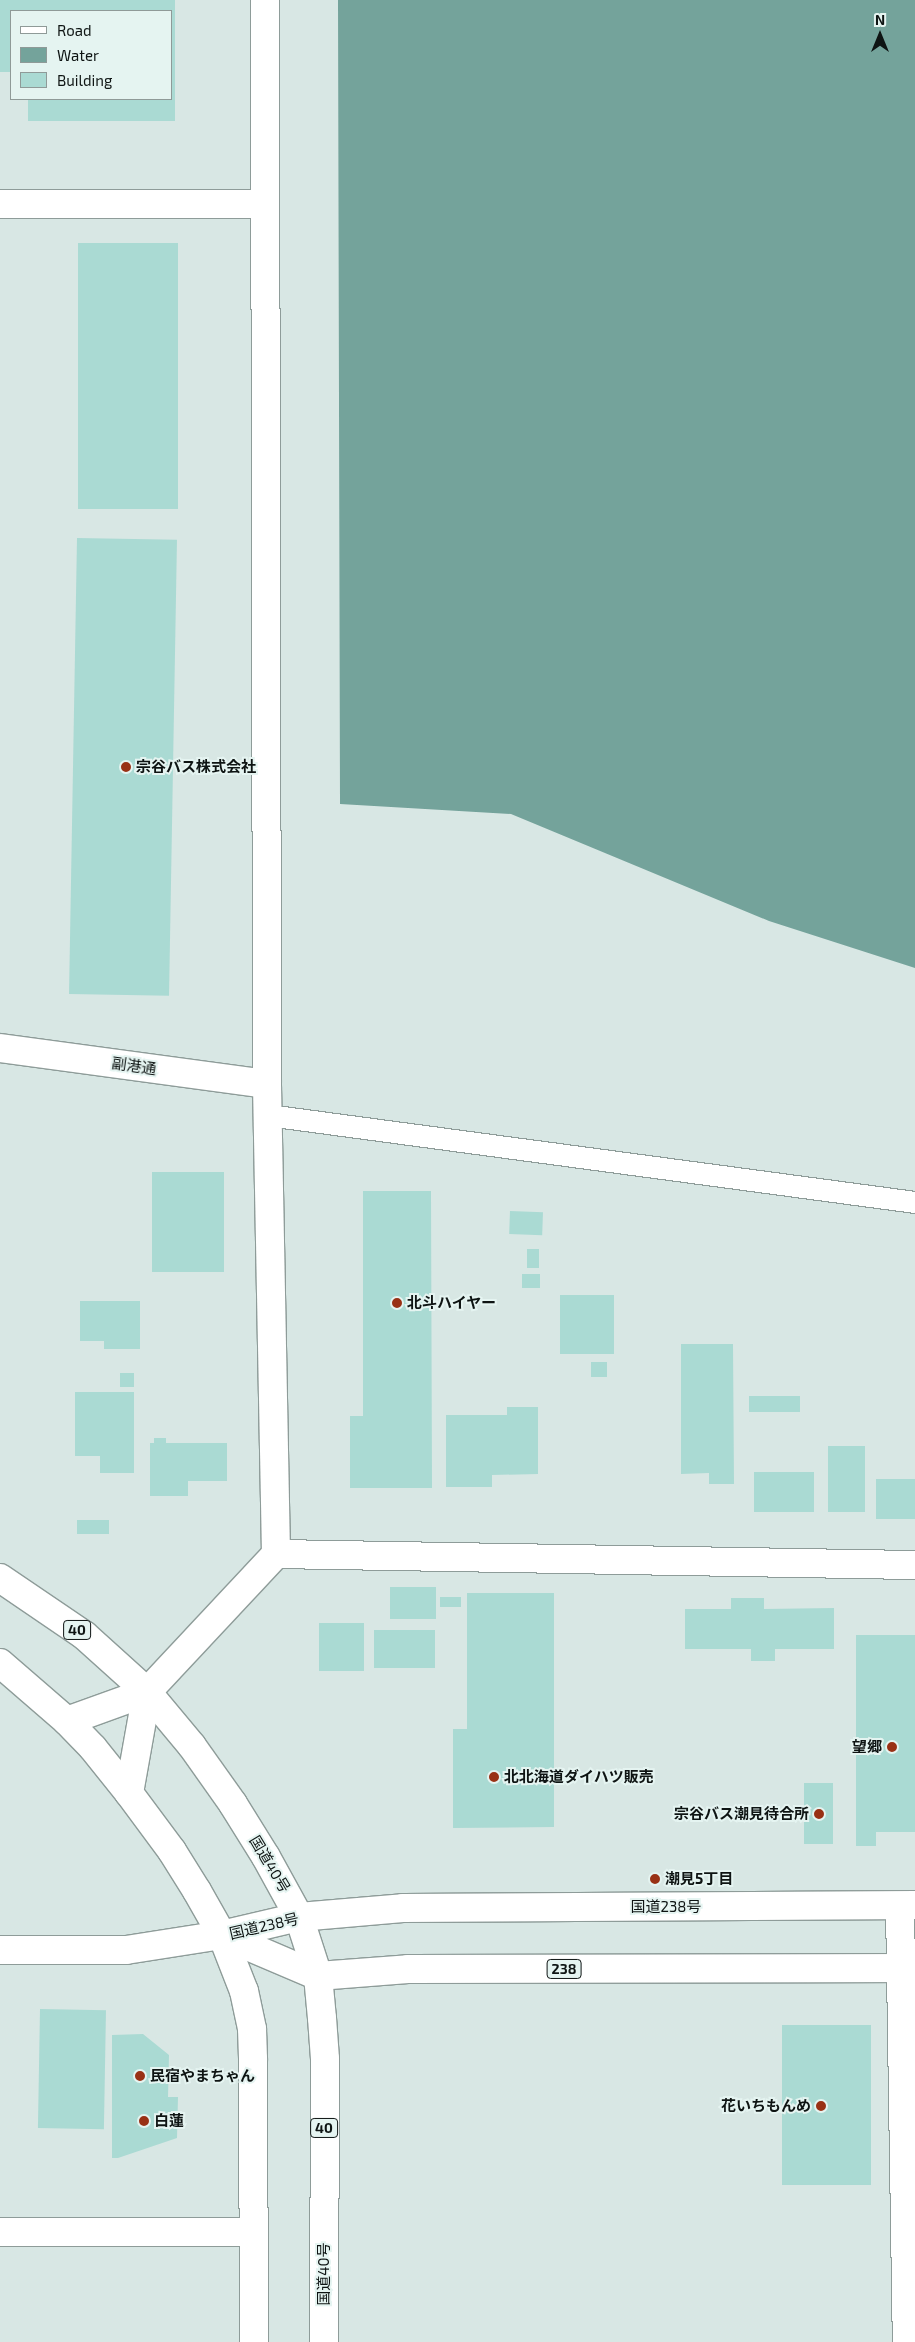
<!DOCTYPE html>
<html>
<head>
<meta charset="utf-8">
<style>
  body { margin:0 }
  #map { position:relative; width:915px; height:2342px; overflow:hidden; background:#d8e7e4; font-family:"Exo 2","Noto Sans JP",sans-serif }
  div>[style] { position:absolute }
  .water>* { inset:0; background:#74a39b }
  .building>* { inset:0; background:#aadad3; transform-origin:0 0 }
  .roads { filter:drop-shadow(1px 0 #8e9c99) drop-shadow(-1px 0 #8e9c99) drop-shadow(0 1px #8e9c99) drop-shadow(0 -1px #8e9c99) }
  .lane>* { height:21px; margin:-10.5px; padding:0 10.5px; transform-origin:10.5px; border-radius:10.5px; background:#fff }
  .street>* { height:28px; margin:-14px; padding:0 14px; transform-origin:14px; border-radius:14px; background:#fff }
  .secondary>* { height:28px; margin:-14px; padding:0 14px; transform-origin:14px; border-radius:14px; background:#fff }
  .highway>* { height:28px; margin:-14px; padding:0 14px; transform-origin:14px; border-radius:14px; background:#fff }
  .dots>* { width:14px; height:14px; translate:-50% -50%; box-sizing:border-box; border:2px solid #e5f4f1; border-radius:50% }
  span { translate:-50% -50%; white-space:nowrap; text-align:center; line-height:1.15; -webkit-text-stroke:4px #e5f4f1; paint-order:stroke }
  .shield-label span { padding:1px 4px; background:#e5f4f1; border:1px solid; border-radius:4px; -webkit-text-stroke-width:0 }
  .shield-label { font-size:14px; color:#0e1413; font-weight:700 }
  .poi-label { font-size:15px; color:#0e1413; font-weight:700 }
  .left { translate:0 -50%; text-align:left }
  .right { translate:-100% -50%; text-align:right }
  .street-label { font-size:15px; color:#0e1413 }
  .legend { position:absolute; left:10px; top:10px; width:162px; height:90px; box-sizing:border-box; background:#e5f4f1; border:1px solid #8f9a98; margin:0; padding:6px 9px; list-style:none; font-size:15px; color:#0e1413 }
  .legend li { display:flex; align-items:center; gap:10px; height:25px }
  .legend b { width:25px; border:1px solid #8f9a98 }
  .north { position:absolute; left:855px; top:10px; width:50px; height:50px; -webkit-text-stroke:4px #e5f4f1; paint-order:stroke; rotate:0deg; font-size:14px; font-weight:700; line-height:20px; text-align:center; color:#0e1413 }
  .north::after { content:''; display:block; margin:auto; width:18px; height:22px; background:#0e1413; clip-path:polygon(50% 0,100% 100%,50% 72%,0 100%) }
</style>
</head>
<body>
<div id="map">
  <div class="water">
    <i style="clip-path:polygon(338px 0,915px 0,915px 968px,769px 921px,511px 814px,340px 804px)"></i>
  </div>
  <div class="building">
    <i style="clip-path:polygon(0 0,175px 0,175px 121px,28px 121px,28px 99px,171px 99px,171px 11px,11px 11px,11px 72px,0 72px)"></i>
    <i style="left:78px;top:243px;width:100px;height:266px"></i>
    <i style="left:77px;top:538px;width:100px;height:456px;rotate:1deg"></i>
    <i style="left:152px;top:1172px;width:72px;height:100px"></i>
    <i style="clip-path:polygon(363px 1191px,431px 1191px,432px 1488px,350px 1488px,350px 1416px,363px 1416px)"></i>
    <i style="left:510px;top:1211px;width:33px;height:23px;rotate:2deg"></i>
    <i style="left:527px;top:1249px;width:12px;height:19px"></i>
    <i style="left:522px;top:1274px;width:18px;height:14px"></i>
    <i style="left:560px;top:1295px;width:54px;height:59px"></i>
    <i style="clip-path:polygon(80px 1301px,140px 1301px,140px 1349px,104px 1349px,104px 1341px,80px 1341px)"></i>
    <i style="clip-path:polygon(681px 1344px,733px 1344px,734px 1484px,709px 1484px,709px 1473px,681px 1474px)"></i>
    <i style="left:591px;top:1362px;width:16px;height:15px"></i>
    <i style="left:120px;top:1373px;width:14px;height:14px"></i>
    <i style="clip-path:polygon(75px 1392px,134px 1392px,134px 1473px,100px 1473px,100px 1456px,75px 1456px)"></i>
    <i style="left:749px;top:1396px;width:51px;height:16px"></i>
    <i style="clip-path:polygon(507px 1407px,538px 1407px,538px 1474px,492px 1475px,492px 1487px,446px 1487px,446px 1415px,507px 1415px)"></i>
    <i style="clip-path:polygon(154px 1438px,166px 1438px,166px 1443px,227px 1443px,227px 1481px,188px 1481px,188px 1496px,150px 1496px,150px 1443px,154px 1443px)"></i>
    <i style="left:865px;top:1446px;width:66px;height:37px;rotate:90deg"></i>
    <i style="left:754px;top:1472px;width:60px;height:40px"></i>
    <i style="left:876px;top:1479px;width:39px;height:40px"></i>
    <i style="left:77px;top:1520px;width:32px;height:14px"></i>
    <i style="left:390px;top:1587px;width:46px;height:32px"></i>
    <i style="clip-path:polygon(467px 1593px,554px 1593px,554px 1827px,453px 1828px,453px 1729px,467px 1729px)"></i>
    <i style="left:440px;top:1597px;width:21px;height:10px"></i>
    <i style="clip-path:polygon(731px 1598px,764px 1598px,764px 1609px,834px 1608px,834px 1649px,775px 1649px,775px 1661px,751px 1661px,751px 1649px,685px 1649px,685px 1609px,731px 1609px)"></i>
    <i style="left:319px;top:1623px;width:45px;height:48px"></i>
    <i style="left:374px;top:1630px;width:61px;height:38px"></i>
    <i style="clip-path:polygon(856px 1635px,915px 1635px,915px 1832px,876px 1832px,876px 1846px,856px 1846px)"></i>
    <i style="left:804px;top:1783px;width:29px;height:61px"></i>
    <i style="left:40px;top:2009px;width:66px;height:119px;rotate:1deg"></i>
    <i style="left:782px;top:2025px;width:89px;height:160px"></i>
    <i style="clip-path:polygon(143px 2034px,169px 2055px,168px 2097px,178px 2097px,177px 2138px,118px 2158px,112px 2158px,112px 2035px)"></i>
  </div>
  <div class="roads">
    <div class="lane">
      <i style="left:268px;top:1115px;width:653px;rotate:7.66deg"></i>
    </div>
    <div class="street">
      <i style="left:67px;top:1721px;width:85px;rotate:-19.9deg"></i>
      <i style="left:129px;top:1793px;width:103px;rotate:-79.9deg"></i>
      <i style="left:900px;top:1906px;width:436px;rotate:89.1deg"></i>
      <i style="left:0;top:2232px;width:253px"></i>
    </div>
    <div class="secondary">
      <i style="left:0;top:204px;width:265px"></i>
      <i style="left:0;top:1048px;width:269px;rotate:7.7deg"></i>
      <i style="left:276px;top:1554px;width:639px;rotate:0.99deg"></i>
      <i style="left:147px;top:1692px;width:189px;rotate:-46.9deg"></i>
      <i style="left:276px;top:1554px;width:470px;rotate:-91.1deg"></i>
      <i style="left:267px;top:1084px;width:1084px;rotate:-90.11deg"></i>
      <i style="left:0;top:1950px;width:126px"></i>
      <i style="left:126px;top:1950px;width:97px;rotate:-8.9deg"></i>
    </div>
    <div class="highway">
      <i style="left:0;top:1578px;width:102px;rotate:34.2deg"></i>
      <i style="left:84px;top:1635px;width:85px;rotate:42.1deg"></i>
      <i style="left:147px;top:1692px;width:70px;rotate:50.2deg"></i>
      <i style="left:192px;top:1746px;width:71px;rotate:54.7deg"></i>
      <i style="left:233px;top:1804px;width:62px;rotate:58.1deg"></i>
      <i style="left:266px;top:1857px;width:68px;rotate:61.2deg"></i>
      <i style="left:299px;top:1917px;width:62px;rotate:72.1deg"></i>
      <i style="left:318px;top:1976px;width:42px;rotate:84.6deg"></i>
      <i style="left:322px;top:2018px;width:41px;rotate:85.8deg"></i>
      <i style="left:325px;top:2059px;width:283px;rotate:90.2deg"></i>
      <i style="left:0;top:1663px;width:89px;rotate:40.9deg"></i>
      <i style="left:67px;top:1721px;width:37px;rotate:46deg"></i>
      <i style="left:93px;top:1748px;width:58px;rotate:51.3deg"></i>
      <i style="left:129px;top:1793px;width:72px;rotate:53.4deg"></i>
      <i style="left:172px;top:1851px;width:47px;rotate:58deg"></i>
      <i style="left:197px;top:1891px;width:51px;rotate:60.4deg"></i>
      <i style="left:222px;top:1935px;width:60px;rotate:68.6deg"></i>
      <i style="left:244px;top:1991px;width:39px;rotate:78deg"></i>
      <i style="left:252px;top:2029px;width:31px;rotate:88deg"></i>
      <i style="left:253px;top:2060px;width:282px;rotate:89.8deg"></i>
      <i style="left:222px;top:1935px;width:104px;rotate:23.1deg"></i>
      <i style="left:318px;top:1976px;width:90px;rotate:-4.4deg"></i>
      <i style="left:408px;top:1969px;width:507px;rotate:-0.11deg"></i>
      <i style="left:222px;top:1935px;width:79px;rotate:-13.2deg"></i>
      <i style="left:299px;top:1917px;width:104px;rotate:-4.9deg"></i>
      <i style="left:403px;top:1908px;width:512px;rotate:-0.34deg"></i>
    </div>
  </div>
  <div class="dots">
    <i style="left:126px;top:767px;background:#993115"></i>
    <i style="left:397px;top:1303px;background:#993115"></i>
    <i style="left:892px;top:1747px;background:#993115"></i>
    <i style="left:494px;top:1777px;background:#993115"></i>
    <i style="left:819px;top:1814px;background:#993115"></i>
    <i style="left:655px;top:1879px;background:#993115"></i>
    <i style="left:140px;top:2076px;background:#993115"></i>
    <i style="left:821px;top:2106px;background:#993115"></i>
    <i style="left:144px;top:2121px;background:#993115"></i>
  </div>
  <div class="shield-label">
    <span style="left:77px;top:1630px">40</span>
    <span style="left:564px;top:1969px">238</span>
    <span style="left:324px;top:2128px">40</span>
  </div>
  <div class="poi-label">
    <span class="left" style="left:136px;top:767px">宗谷バス株式会社</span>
    <span class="left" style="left:407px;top:1303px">北斗ハイヤー</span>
    <span class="right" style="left:882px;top:1747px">望郷</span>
    <span class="left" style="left:504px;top:1777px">北北海道ダイハツ販売</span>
    <span class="right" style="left:809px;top:1814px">宗谷バス潮見待合所</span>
    <span class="left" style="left:665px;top:1879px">潮見5丁目</span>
    <span class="left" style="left:150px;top:2076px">民宿やまちゃん</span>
    <span class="right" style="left:811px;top:2106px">花いちもんめ</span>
    <span class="left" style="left:154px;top:2121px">白蓮</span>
  </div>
  <div class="street-label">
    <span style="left:134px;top:1066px;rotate:8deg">副港通</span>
    <span style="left:270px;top:1864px;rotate:59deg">国道40号</span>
    <span style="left:666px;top:1907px">国道238号</span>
    <span style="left:264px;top:1926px;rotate:-13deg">国道238号</span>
    <span style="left:324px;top:2274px;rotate:-90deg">国道40号</span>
  </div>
  <ul class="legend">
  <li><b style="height:6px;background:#fff"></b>Road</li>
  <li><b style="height:14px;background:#74a39b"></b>Water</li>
  <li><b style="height:14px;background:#aadad3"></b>Building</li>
  </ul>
  <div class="north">N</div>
</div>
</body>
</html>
